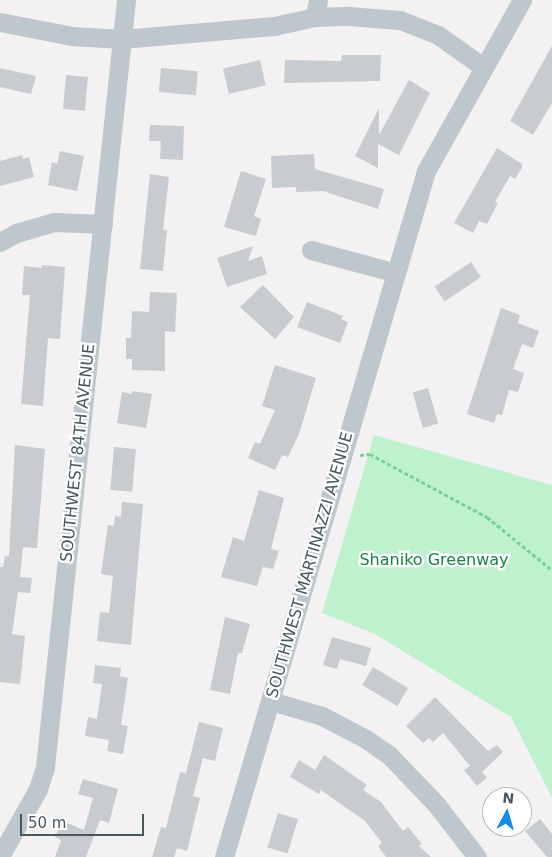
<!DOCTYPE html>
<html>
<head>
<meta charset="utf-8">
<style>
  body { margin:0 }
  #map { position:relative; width:552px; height:857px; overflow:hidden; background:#f3f1f1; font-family:"DejaVu Sans",sans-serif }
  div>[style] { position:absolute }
  .green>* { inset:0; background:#bef2cd }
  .building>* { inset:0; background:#c8ccd0; transform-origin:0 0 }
  .path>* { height:3px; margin-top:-1.5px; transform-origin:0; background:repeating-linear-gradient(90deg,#75d199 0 4px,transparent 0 6.5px) }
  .minor>* { height:19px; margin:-9.5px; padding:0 9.5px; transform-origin:9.5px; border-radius:9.5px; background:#bcc7ce }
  span { translate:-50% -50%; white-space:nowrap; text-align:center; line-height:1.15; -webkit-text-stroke:4.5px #fff; paint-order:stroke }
  .street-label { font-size:16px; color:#48575f }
  .park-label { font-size:16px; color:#148540 }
  .north { position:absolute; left:482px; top:787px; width:50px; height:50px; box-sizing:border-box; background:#fff; border:1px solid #b6bcbf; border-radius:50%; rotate:6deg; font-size:14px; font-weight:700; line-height:20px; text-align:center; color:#48575f }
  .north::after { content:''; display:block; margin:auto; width:18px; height:22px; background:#1289ec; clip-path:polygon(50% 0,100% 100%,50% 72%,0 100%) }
  .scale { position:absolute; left:20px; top:814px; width:124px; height:22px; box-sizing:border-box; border:2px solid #48575f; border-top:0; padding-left:6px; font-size:15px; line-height:18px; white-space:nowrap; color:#48575f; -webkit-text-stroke:4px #fff; paint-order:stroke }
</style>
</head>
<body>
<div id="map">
  <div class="green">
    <i style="clip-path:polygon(374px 435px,552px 485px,552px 798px,511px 717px,375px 634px,322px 613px)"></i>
  </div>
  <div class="building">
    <i style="clip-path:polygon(552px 46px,552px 103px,533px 135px,510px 121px)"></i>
    <i style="clip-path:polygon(342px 55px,381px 55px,380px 81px,284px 83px,285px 60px,341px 61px)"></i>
    <i style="left:260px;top:60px;width:26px;height:38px;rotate:77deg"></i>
    <i style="clip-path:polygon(0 68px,36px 76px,31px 94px,0 87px)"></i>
    <i style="left:161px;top:68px;width:37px;height:24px;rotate:5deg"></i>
    <i style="left:66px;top:75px;width:22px;height:34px;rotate:5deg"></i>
    <i style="clip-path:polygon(409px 80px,430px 93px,399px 155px,378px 144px,378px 168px,355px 156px,379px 108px,379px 135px)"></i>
    <i style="clip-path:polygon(150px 125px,184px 126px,183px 160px,160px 159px,161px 141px,149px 141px)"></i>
    <i style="clip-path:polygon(497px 148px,522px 164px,522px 168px,515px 179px,510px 176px,495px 202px,498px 203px,487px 224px,479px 221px,473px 233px,454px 223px)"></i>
    <i style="clip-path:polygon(60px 151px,84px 156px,77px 191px,48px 185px,52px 162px,57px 164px)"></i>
    <i style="clip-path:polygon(314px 154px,315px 169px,384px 189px,378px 209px,323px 191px,296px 192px,296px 187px,272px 188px,271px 156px)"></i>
    <i style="clip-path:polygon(22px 155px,23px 159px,29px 157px,34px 177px,0 186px,0 161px)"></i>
    <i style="clip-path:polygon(241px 171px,266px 179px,254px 216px,261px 219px,256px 236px,224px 227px)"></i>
    <i style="clip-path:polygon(150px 174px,169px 177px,163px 230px,167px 230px,163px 271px,140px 269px)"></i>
    <i style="clip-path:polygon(253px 246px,248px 261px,262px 256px,267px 274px,227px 287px,217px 258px)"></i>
    <i style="left:471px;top:262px;width:18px;height:44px;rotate:56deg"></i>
    <i style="clip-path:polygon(42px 265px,65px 267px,60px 339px,48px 338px,43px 406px,21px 404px,30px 295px,22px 295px,24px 266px,42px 268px)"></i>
    <i style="clip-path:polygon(263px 285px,294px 317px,275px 339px,240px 307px)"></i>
    <i style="clip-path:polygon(150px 292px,177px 293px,175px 332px,165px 331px,165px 371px,132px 370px,132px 359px,126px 359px,126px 338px,131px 338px,132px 311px,149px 312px)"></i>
    <i style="clip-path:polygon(307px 302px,343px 316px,341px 319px,348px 322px,340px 343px,297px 327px)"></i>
    <i style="clip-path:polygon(501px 308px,520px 315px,518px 323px,539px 331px,533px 348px,522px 344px,513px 369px,524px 373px,518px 392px,509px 390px,502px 415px,497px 414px,494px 423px,467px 414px)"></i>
    <i style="clip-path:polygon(275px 365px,316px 378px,299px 434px,288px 457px,282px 455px,275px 470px,248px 458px,255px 442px,260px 444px,275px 410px,262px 406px)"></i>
    <i style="left:428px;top:388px;width:37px;height:16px;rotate:74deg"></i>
    <i style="clip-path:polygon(132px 391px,152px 394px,146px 428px,117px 423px,122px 392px,132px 394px)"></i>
    <i style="clip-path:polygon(15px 445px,45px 449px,37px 548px,23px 547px,20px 577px,32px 578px,30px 593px,18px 592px,12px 634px,25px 636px,20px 684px,0 682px,0 567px,3px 567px,5px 556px,9px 556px)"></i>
    <i style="left:114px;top:447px;width:22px;height:43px;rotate:5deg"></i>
    <i style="clip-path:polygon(259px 490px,284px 498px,271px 549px,279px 551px,273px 569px,263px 567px,257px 586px,221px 577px,233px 537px,244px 541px)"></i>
    <i style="clip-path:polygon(122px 502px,143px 504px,131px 645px,97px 641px,100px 612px,109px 613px,113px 576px,101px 574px,108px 525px,114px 526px,115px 516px,121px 517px)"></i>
    <i style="clip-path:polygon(225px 617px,250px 624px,242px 653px,238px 653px,230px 694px,210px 690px)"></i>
    <i style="clip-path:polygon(332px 637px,371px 648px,366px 666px,340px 659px,337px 669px,323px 665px)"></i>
    <i style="clip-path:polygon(95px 665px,121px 668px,120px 676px,128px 678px,121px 725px,128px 726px,123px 754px,107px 751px,109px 740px,85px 736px,88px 717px,97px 719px,102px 684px,93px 683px)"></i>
    <i style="left:373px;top:667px;width:41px;height:21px;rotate:31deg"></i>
    <i style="clip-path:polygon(435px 697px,488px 751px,497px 745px,503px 752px,482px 772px,487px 778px,477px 786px,464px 770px,470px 766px,443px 733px,433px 742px,429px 738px,423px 743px,406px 726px)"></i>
    <i style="clip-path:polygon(199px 722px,223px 728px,215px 761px,203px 758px,193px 796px,200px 798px,187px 851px,177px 848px,174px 857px,152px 857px,161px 827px,166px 828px,180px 772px,186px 773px)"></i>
    <i style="clip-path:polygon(324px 755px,367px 785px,363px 790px,381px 802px,403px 831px,408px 827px,422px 844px,419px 846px,431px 857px,386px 857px,378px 846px,382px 843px,365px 821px,321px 790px,319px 794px,290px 777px,299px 760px,315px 770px)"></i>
    <i style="clip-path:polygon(83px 779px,118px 789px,109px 823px,100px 820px,86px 857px,55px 857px,61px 840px,55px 837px,62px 821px,84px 830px,93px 798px,78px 794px)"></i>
    <i style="left:278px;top:813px;width:21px;height:36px;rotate:17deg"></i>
    <i style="clip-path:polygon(540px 819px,552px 834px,552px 857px,547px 857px,525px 831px)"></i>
  </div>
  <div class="path">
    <i style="left:360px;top:455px;width:10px;rotate:-6deg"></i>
    <i style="left:370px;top:454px;width:133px;rotate:28.3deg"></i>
    <i style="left:487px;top:517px;width:84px;rotate:39.2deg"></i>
  </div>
  <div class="minor">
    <i style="left:315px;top:17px;width:17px;rotate:-80deg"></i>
    <i style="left:0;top:22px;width:73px;rotate:11deg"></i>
    <i style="left:72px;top:36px;width:50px;rotate:3.4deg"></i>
    <i style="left:122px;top:39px;width:153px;rotate:-4.9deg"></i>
    <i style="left:274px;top:26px;width:42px;rotate:-12.4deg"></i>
    <i style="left:315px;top:17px;width:33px;rotate:-2deg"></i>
    <i style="left:348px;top:16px;width:52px;rotate:4.4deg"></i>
    <i style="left:400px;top:20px;width:41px;rotate:21.5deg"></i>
    <i style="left:438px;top:35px;width:55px;rotate:35.4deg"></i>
    <i style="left:0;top:242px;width:18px;rotate:-29deg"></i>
    <i style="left:16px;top:233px;width:40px;rotate:-16deg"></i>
    <i style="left:54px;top:222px;width:49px;rotate:2.3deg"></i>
    <i style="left:311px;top:250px;width:88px;rotate:15.1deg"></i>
    <i style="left:271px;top:701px;width:53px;rotate:16.4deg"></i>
    <i style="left:322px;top:716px;width:50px;rotate:27.6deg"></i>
    <i style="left:366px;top:739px;width:29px;rotate:35deg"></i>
    <i style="left:390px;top:756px;width:66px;rotate:46.2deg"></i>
    <i style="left:436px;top:804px;width:67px;rotate:52.3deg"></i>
    <i style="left:0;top:856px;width:77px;rotate:-60.4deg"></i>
    <i style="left:38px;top:789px;width:23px;rotate:-72deg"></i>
    <i style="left:45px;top:767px;width:771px;rotate:-83.97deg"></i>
    <i style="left:224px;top:857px;width:715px;rotate:-73.59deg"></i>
    <i style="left:426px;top:171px;width:196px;rotate:-60.7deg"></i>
  </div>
  <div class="street-label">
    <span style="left:78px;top:453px;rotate:-84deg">SOUTHWEST 84TH AVENUE</span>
    <span style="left:310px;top:565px;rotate:-74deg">SOUTHWEST MARTINAZZI AVENUE</span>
  </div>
  <div class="park-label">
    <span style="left:434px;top:560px">Shaniko Greenway</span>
  </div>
  <div class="north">N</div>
  <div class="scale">50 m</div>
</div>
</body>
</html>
